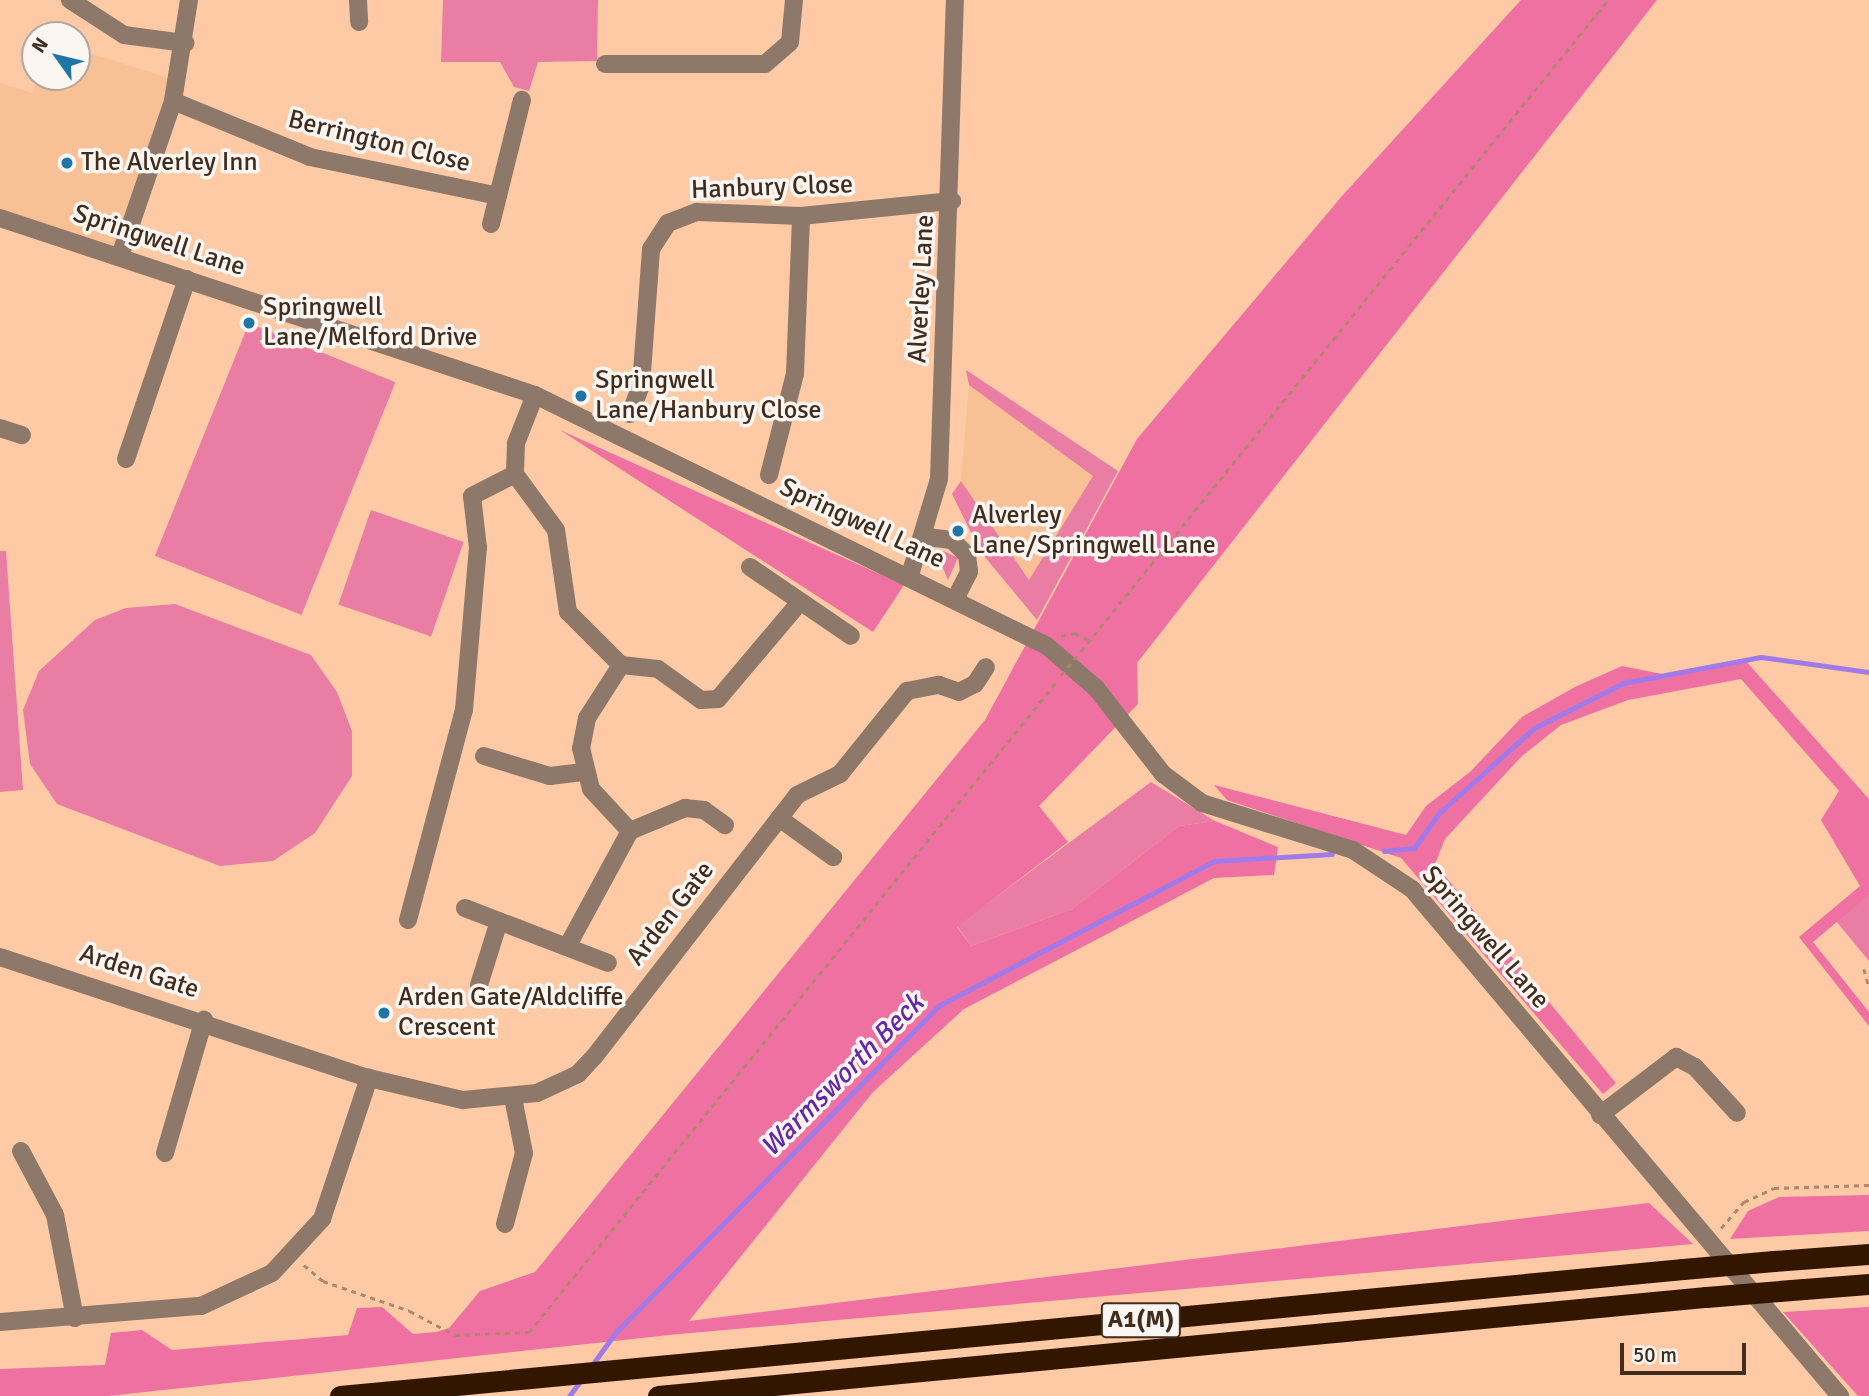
<!DOCTYPE html>
<html>
<head>
<meta charset="utf-8">
<style>
  body { margin:0 }
  #map { position:relative; width:1869px; height:1396px; overflow:hidden; background:#fdcaa5; font-family:Signika,sans-serif }
  div>[style] { position:absolute }
  .built>* { inset:0; background:#f8c095 }
  .green>* { inset:0; background:#e97da4; transform-origin:0 0 }
  .forest>* { inset:0; background:#ef71a1 }
  .stream>* { height:5px; margin:-2.5px; padding:0 2.5px; transform-origin:2.5px; border-radius:2.5px; background:#a17ae9 }
  .path>* { height:2.5px; margin-top:-1.25px; transform-origin:0; background:repeating-linear-gradient(90deg,#ad886c 0 5px,transparent 0 10px) }
  .minor>* { height:18px; margin:-9px; padding:0 9px; transform-origin:9px; border-radius:9px; background:#8d7869 }
  .highway>* { height:21px; margin:-10.5px; padding:0 10.5px; transform-origin:10.5px; border-radius:10.5px; background:#331600 }
  .path-bridge>* { height:2.5px; margin-top:-1.25px; transform-origin:0; background:repeating-linear-gradient(90deg,#ad886c 0 5px,transparent 0 10px) }
  .highway-bridge>* { height:21px; margin:-10.5px; padding:0 10.5px; transform-origin:10.5px; border-radius:10.5px; background:#331600 }
  .dots>* { width:19px; height:19px; translate:-50% -50%; box-sizing:border-box; border:4px solid #fbf6f2; border-radius:50% }
  span { translate:-50% -50%; white-space:nowrap; text-align:center; line-height:1.15; -webkit-text-stroke:7px #fbf6f2; paint-order:stroke }
  .shield-label span { padding:2px 5px; background:#fbf6f2; border:2px solid; border-radius:5px; -webkit-text-stroke-width:0 }
  .shield-label { font-size:24px; color:#402d1e; font-weight:700 }
  .street-label { font-size:26px; color:#402d1e }
  .poi-label { font-size:26px; color:#402d1e }
  .left { translate:0 -50%; text-align:left }
  .water-label { font-size:28px; color:#6228aa; font-style:italic }
  .north { position:absolute; left:21px; top:21px; width:70px; height:70px; box-sizing:border-box; background:#fbf6f2; border:2px solid #b0a69d; border-radius:50%; rotate:304deg; font-size:19px; font-weight:700; line-height:28px; text-align:center; color:#402d1e }
  .north::after { content:''; display:block; margin:auto; width:24px; height:32px; background:#1f76a6; clip-path:polygon(50% 0,100% 100%,50% 72%,0 100%) }
  .scale { position:absolute; left:1620px; top:1343px; width:126px; height:32px; box-sizing:border-box; border:4px solid #402d1e; border-top:0; padding-left:9px; font-size:21px; line-height:24px; white-space:nowrap; color:#402d1e; -webkit-text-stroke:5px #fbf6f2; paint-order:stroke }
</style>
</head>
<body>
<div id="map">
  <div class="built">
    <i style="clip-path:polygon(77px 49px,184px 83px,130px 252px,0 211px,0 83px,33px 93px,38px 77px,77px 77px)"></i>
    <i style="clip-path:polygon(969px 385px,1094px 476px,1029px 580px,961px 481px)"></i>
  </div>
  <div class="green">
    <i style="clip-path:polygon(443px 0,598px 0,597px 61px,538px 62px,529px 91px,514px 87px,500px 62px,441px 62px)"></i>
    <i style="left:249px;top:323px;width:158px;height:251px;rotate:22deg"></i>
    <i style="clip-path:polygon(966px 370px,1118px 471px,1037px 620px,980px 551px,952px 494px,961px 481px,1029px 580px,1093px 476px,969px 385px)"></i>
    <i style="left:371px;top:510px;width:98px;height:100px;rotate:19deg"></i>
    <i style="clip-path:polygon(0 551px,6px 551px,23px 790px,0 792px)"></i>
    <i style="clip-path:polygon(944px 551px,958px 558px,948px 580px,937px 554px)"></i>
    <i style="clip-path:polygon(175px 604px,311px 655px,337px 692px,352px 731px,352px 776px,315px 833px,273px 861px,220px 866px,57px 804px,30px 764px,23px 710px,39px 671px,95px 620px,126px 608px)"></i>
    <i style="clip-path:polygon(1151px 782px,1215px 821px,1179px 826px,1072px 909px,971px 946px,957px 926px)"></i>
    <i style="clip-path:polygon(1869px 895px,1869px 961px,1836px 921px)"></i>
  </div>
  <div class="forest">
    <i style="clip-path:polygon(1521px 0,1657px 0,1137px 663px,1138px 704px,1039px 806px,1068px 842px,957px 927px,971px 946px,1072px 909px,1179px 826px,1215px 821px,1278px 847px,1274px 875px,1214px 878px,964px 1009px,873px 1092px,689px 1321px,1649px 1203px,1693px 1244px,679px 1334px,108px 1396px,0 1396px,0 1369px,105px 1365px,111px 1333px,142px 1330px,172px 1350px,291px 1340px,348px 1335px,357px 1308px,382px 1307px,413px 1334px,436px 1332px,449px 1328px,480px 1291px,535px 1272px,985px 720px,1137px 439px,1342px 196px)"></i>
    <i style="clip-path:polygon(560px 430px,904px 585px,873px 632px)"></i>
    <i style="clip-path:polygon(1744px 659px,1869px 799px,1869px 895px,1813px 942px,1869px 1012px,1869px 1026px,1799px 937px,1860px 886px,1821px 820px,1839px 791px,1741px 679px,1628px 700px,1561px 725px,1522px 756px,1445px 839px,1435px 864px,1616px 1083px,1603px 1094px,1401px 858px,1227px 800px,1214px 785px,1406px 835px,1426px 806px,1470px 772px,1522px 717px,1575px 687px,1622px 666px,1667px 675px)"></i>
    <i style="clip-path:polygon(1869px 1195px,1869px 1231px,1730px 1239px,1748px 1211px,1779px 1197px)"></i>
    <i style="clip-path:polygon(1869px 1307px,1869px 1396px,1858px 1396px,1783px 1312px)"></i>
  </div>
  <div class="stream">
    <i style="left:1384px;top:851px;width:30px;rotate:-6deg"></i>
    <i style="left:1414px;top:848px;width:43px;rotate:-54.5deg"></i>
    <i style="left:1439px;top:813px;width:127px;rotate:-41.8deg"></i>
    <i style="left:1534px;top:728px;width:100px;rotate:-26.8deg"></i>
    <i style="left:1623px;top:683px;width:140px;rotate:-10.7deg"></i>
    <i style="left:1761px;top:657px;width:109px;rotate:7.9deg"></i>
    <i style="left:592px;top:1365px;width:41px;rotate:-54deg"></i>
    <i style="left:616px;top:1332px;width:460px;rotate:-45.3deg"></i>
    <i style="left:940px;top:1005px;width:310px;rotate:-27.7deg"></i>
    <i style="left:1214px;top:861px;width:118px;rotate:-3.4deg"></i>
    <i style="left:569px;top:1396px;width:21px;rotate:-53deg"></i>
  </div>
  <div class="path">
    <i style="left:1061px;top:636px;width:14px;rotate:-12deg"></i>
    <i style="left:1075px;top:633px;width:16px;rotate:27deg"></i>
    <i style="left:1081px;top:651px;width:838px;rotate:-51.01deg"></i>
    <i style="left:1864px;top:969px;width:18px;rotate:74deg"></i>
    <i style="left:1721px;top:1228px;width:35px;rotate:-49deg"></i>
    <i style="left:1744px;top:1202px;width:33px;rotate:-25deg"></i>
    <i style="left:1774px;top:1188px;width:95px;rotate:-1.8deg"></i>
    <i style="left:304px;top:1265px;width:25px;rotate:40deg"></i>
    <i style="left:323px;top:1281px;width:92px;rotate:19deg"></i>
    <i style="left:410px;top:1311px;width:51px;rotate:28.1deg"></i>
    <i style="left:455px;top:1335px;width:74px;rotate:-2.3deg"></i>
    <i style="left:529px;top:1332px;width:840px;rotate:-50.95deg"></i>
  </div>
  <div class="minor">
    <i style="left:70px;top:0;width:64px;rotate:32.9deg"></i>
    <i style="left:124px;top:35px;width:62px;rotate:7.5deg"></i>
    <i style="left:358px;top:0;width:22px;rotate:87deg"></i>
    <i style="left:605px;top:64px;width:160px"></i>
    <i style="left:765px;top:64px;width:33px;rotate:-41deg"></i>
    <i style="left:790px;top:42px;width:42px;rotate:-84.6deg"></i>
    <i style="left:173px;top:101px;width:148px;rotate:22.2deg"></i>
    <i style="left:310px;top:157px;width:192px;rotate:11.7deg"></i>
    <i style="left:0;top:218px;width:564px;rotate:18.31deg"></i>
    <i style="left:535px;top:395px;width:570px;rotate:26.12deg"></i>
    <i style="left:1047px;top:646px;width:65px;rotate:40.6deg"></i>
    <i style="left:1096px;top:688px;width:109px;rotate:52.1deg"></i>
    <i style="left:1163px;top:774px;width:49px;rotate:36.6deg"></i>
    <i style="left:1202px;top:803px;width:158px;rotate:17.3deg"></i>
    <i style="left:1353px;top:850px;width:71px;rotate:33.5deg"></i>
    <i style="left:1412px;top:889px;width:664px;rotate:49.83deg"></i>
    <i style="left:491px;top:224px;width:128px;rotate:-76deg"></i>
    <i style="left:120px;top:256px;width:164px;rotate:-71.1deg"></i>
    <i style="left:173px;top:101px;width:102px;rotate:-81deg"></i>
    <i style="left:535px;top:395px;width:52px;rotate:111.6deg"></i>
    <i style="left:516px;top:443px;width:31px;rotate:92deg"></i>
    <i style="left:515px;top:474px;width:69px;rotate:53.8deg"></i>
    <i style="left:556px;top:530px;width:83px;rotate:81.7deg"></i>
    <i style="left:568px;top:612px;width:75px;rotate:45deg"></i>
    <i style="left:621px;top:665px;width:63px;rotate:122.7deg"></i>
    <i style="left:587px;top:718px;width:31px;rotate:101deg"></i>
    <i style="left:581px;top:748px;width:42px;rotate:76.3deg"></i>
    <i style="left:591px;top:789px;width:57px;rotate:47.1deg"></i>
    <i style="left:630px;top:414px;width:30px;rotate:-69deg"></i>
    <i style="left:641px;top:386px;width:137px;rotate:-85.8deg"></i>
    <i style="left:651px;top:249px;width:31px;rotate:-57deg"></i>
    <i style="left:668px;top:223px;width:31px;rotate:-21deg"></i>
    <i style="left:697px;top:212px;width:104px;rotate:2.2deg"></i>
    <i style="left:801px;top:216px;width:152px;rotate:-5.7deg"></i>
    <i style="left:0;top:428px;width:23px;rotate:18deg"></i>
    <i style="left:126px;top:459px;width:190px;rotate:-71.3deg"></i>
    <i style="left:769px;top:475px;width:104px;rotate:-75.6deg"></i>
    <i style="left:795px;top:374px;width:158px;rotate:-87.8deg"></i>
    <i style="left:927px;top:537px;width:25px;rotate:7deg"></i>
    <i style="left:952px;top:540px;width:21px;rotate:45deg"></i>
    <i style="left:967px;top:555px;width:17px;rotate:83deg"></i>
    <i style="left:969px;top:572px;width:28px;rotate:117deg"></i>
    <i style="left:750px;top:567px;width:122px;rotate:34.3deg"></i>
    <i style="left:910px;top:575px;width:100px;rotate:-73.2deg"></i>
    <i style="left:939px;top:479px;width:479px;rotate:-88.1deg"></i>
    <i style="left:621px;top:665px;width:37px;rotate:6deg"></i>
    <i style="left:658px;top:669px;width:53px;rotate:35.8deg"></i>
    <i style="left:701px;top:700px;width:17px;rotate:-3deg"></i>
    <i style="left:718px;top:699px;width:127px;rotate:-49.8deg"></i>
    <i style="left:484px;top:756px;width:69px;rotate:16.9deg"></i>
    <i style="left:550px;top:776px;width:35px;rotate:-7deg"></i>
    <i style="left:779px;top:818px;width:67px;rotate:35.8deg"></i>
    <i style="left:465px;top:908px;width:153px;rotate:21deg"></i>
    <i style="left:408px;top:920px;width:217px;rotate:-75.1deg"></i>
    <i style="left:464px;top:710px;width:163px;rotate:-85.1deg"></i>
    <i style="left:478px;top:548px;width:52px;rotate:-96.6deg"></i>
    <i style="left:472px;top:496px;width:48px;rotate:-27.1deg"></i>
    <i style="left:567px;top:947px;width:132px;rotate:-61.5deg"></i>
    <i style="left:630px;top:831px;width:60px;rotate:-22.7deg"></i>
    <i style="left:685px;top:808px;width:19px;rotate:6deg"></i>
    <i style="left:704px;top:810px;width:26px;rotate:36deg"></i>
    <i style="left:0;top:957px;width:388px;rotate:18.2deg"></i>
    <i style="left:369px;top:1078px;width:97px;rotate:13.2deg"></i>
    <i style="left:463px;top:1100px;width:74px;rotate:-5.4deg"></i>
    <i style="left:537px;top:1093px;width:45px;rotate:-24.9deg"></i>
    <i style="left:578px;top:1074px;width:23px;rotate:-47deg"></i>
    <i style="left:594px;top:1057px;width:331px;rotate:-52.2deg"></i>
    <i style="left:797px;top:795px;width:48px;rotate:-26deg"></i>
    <i style="left:840px;top:774px;width:107px;rotate:-51.1deg"></i>
    <i style="left:907px;top:691px;width:33px;rotate:-11deg"></i>
    <i style="left:939px;top:685px;width:21px;rotate:19deg"></i>
    <i style="left:959px;top:692px;width:18px;rotate:-27deg"></i>
    <i style="left:975px;top:684px;width:20px;rotate:-57deg"></i>
    <i style="left:479px;top:985px;width:67px;rotate:-72.6deg"></i>
    <i style="left:1600px;top:1115px;width:96px;rotate:-37.3deg"></i>
    <i style="left:1676px;top:1057px;width:21px;rotate:28deg"></i>
    <i style="left:1695px;top:1067px;width:62px;rotate:47.6deg"></i>
    <i style="left:21px;top:1151px;width:72px;rotate:62deg"></i>
    <i style="left:55px;top:1215px;width:105px;rotate:79deg"></i>
    <i style="left:165px;top:1153px;width:139px;rotate:-73.7deg"></i>
    <i style="left:505px;top:1224px;width:73px;rotate:-75deg"></i>
    <i style="left:524px;top:1153px;width:56px;rotate:-101.3deg"></i>
    <i style="left:0;top:1322px;width:202px;rotate:-4.6deg"></i>
    <i style="left:201px;top:1306px;width:78px;rotate:-24.9deg"></i>
    <i style="left:272px;top:1273px;width:74px;rotate:-47.2deg"></i>
    <i style="left:322px;top:1219px;width:149px;rotate:-71.6deg"></i>
  </div>
  <div class="highway">
    <i style="left:1774px;top:1261px;width:95px;rotate:-4.2deg"></i>
    <i style="left:1804px;top:1289px;width:65px;rotate:-4.4deg"></i>
    <i style="left:340px;top:1396px;width:1349px;rotate:-5.4deg"></i>
    <i style="left:658px;top:1396px;width:1053px;rotate:-5.4deg"></i>
  </div>
  <div class="path-bridge">
    <i style="left:1061px;top:675px;width:31px;rotate:-50deg"></i>
  </div>
  <div class="highway-bridge">
    <i style="left:1683px;top:1269px;width:91px;rotate:-5deg"></i>
    <i style="left:1706px;top:1297px;width:98px;rotate:-4.7deg"></i>
  </div>
  <div class="dots">
    <i style="left:67px;top:163px;background:#1f76a6"></i>
    <i style="left:249px;top:323px;background:#1f76a6"></i>
    <i style="left:581px;top:396px;background:#1f76a6"></i>
    <i style="left:958px;top:531px;background:#1f76a6"></i>
    <i style="left:384px;top:1013px;background:#1f76a6"></i>
  </div>
  <div class="shield-label">
    <span style="left:1141px;top:1320px">A1(M)</span>
  </div>
  <div class="street-label">
    <span style="left:379px;top:142px;rotate:14deg">Berrington Close</span>
    <span style="left:772px;top:188px;rotate:-2deg">Hanbury Close</span>
    <span style="left:159px;top:241px;rotate:18deg">Springwell Lane</span>
    <span style="left:922px;top:289px;rotate:-87deg">Alverley Lane</span>
    <span style="left:862px;top:524px;rotate:25deg">Springwell Lane</span>
    <span style="left:671px;top:914px;rotate:-52deg">Arden Gate</span>
    <span style="left:1485px;top:938px;rotate:49deg">Springwell Lane</span>
    <span style="left:139px;top:972px;rotate:18deg">Arden Gate</span>
  </div>
  <div class="poi-label">
    <span class="left" style="left:81px;top:163px">The Alverley Inn</span>
    <span class="left" style="left:263px;top:323px">Springwell<br>Lane/Melford Drive</span>
    <span class="left" style="left:595px;top:396px">Springwell<br>Lane/Hanbury Close</span>
    <span class="left" style="left:972px;top:531px">Alverley<br>Lane/Springwell Lane</span>
    <span class="left" style="left:398px;top:1013px">Arden Gate/Aldcliffe<br>Crescent</span>
  </div>
  <div class="water-label">
    <span style="left:842px;top:1075px;rotate:-45deg">Warmsworth Beck</span>
  </div>
  <div class="north">N</div>
  <div class="scale">50 m</div>
</div>
</body>
</html>
